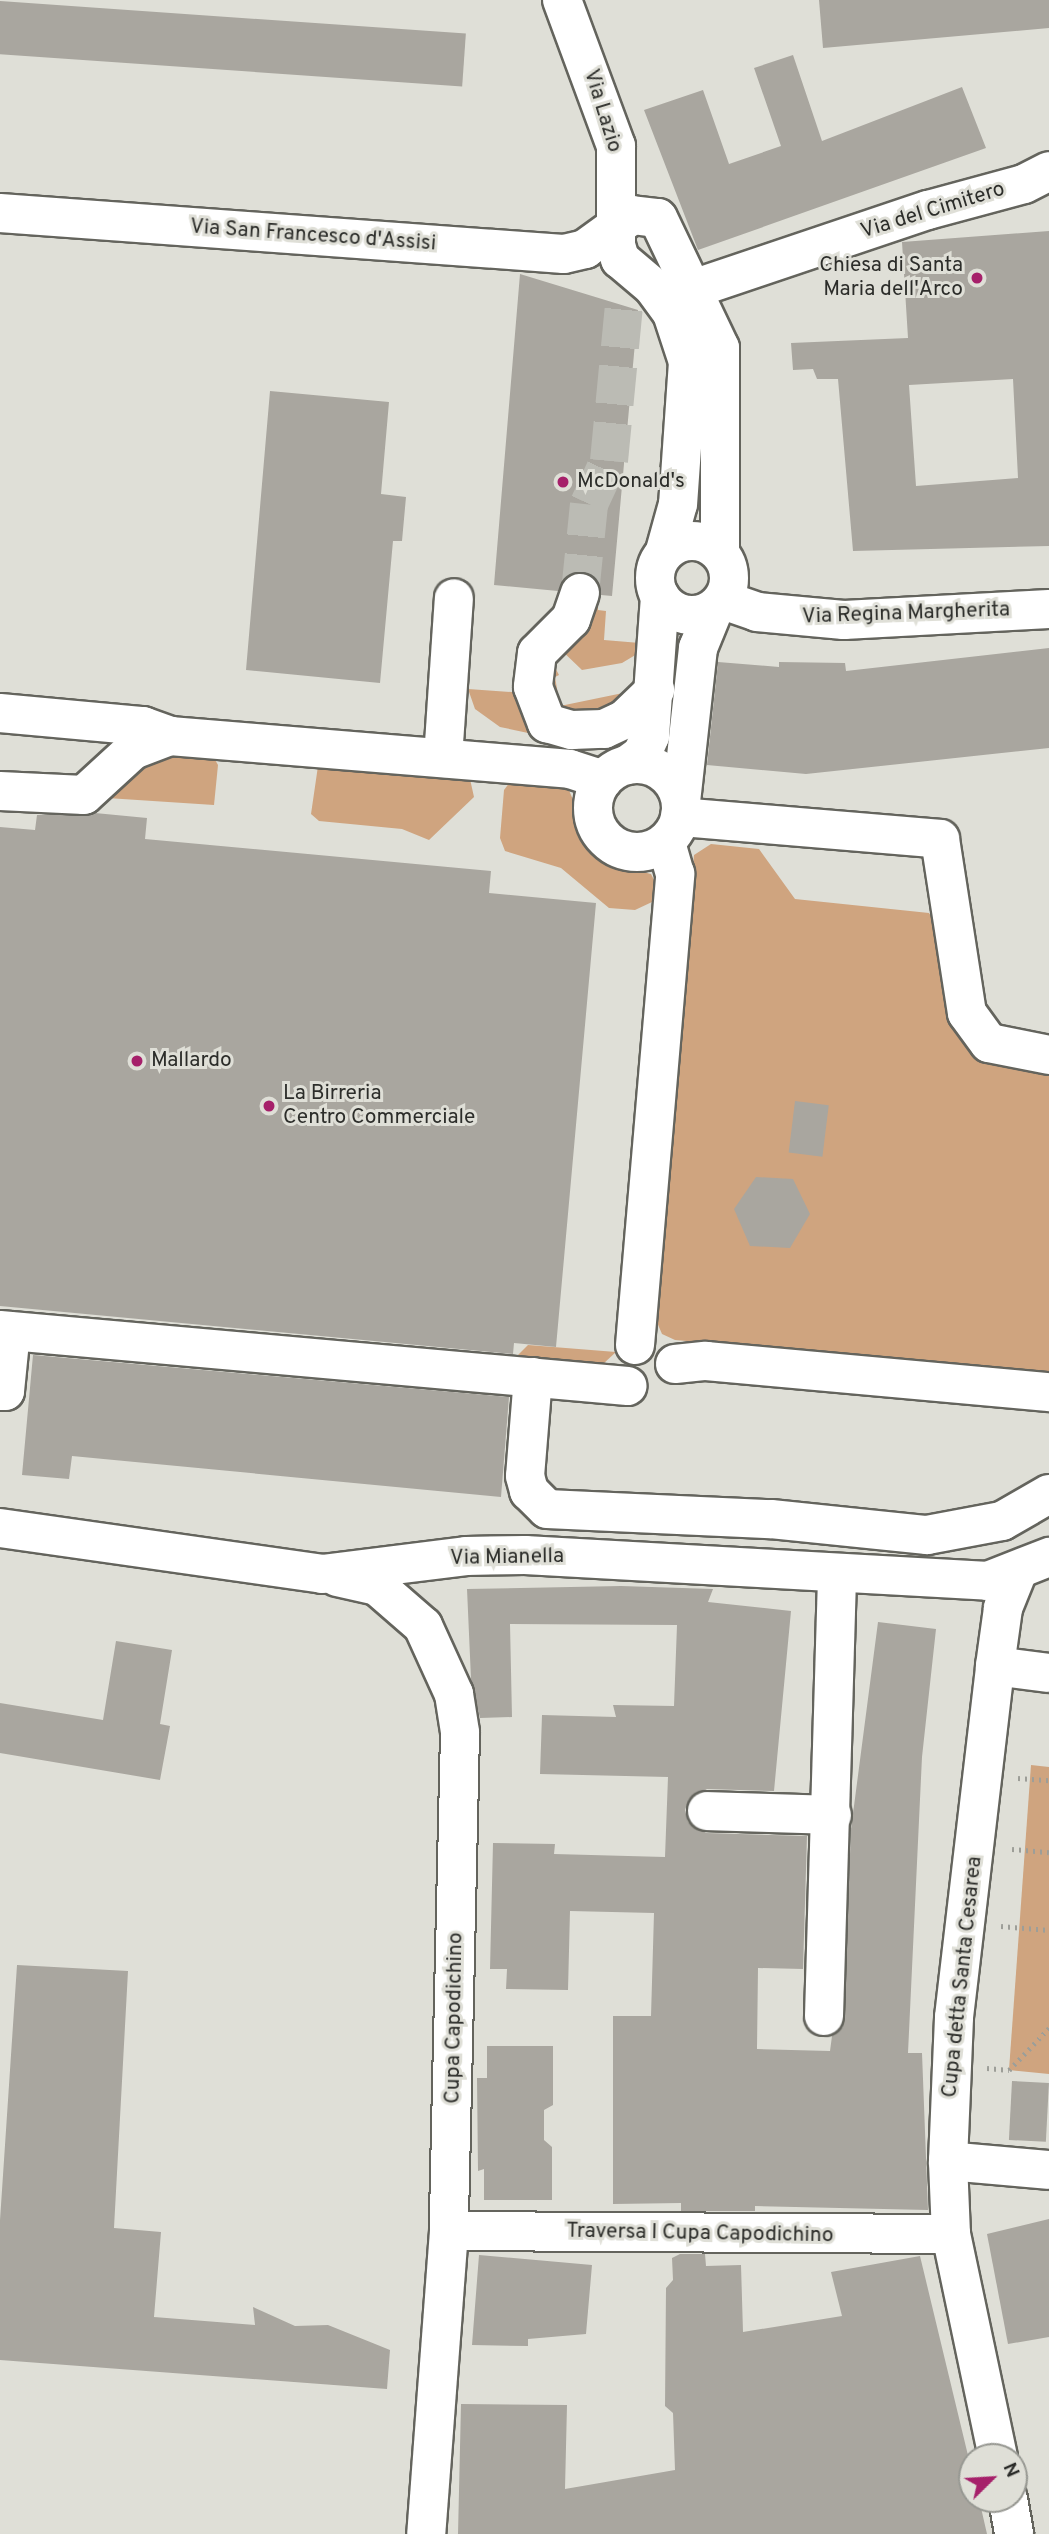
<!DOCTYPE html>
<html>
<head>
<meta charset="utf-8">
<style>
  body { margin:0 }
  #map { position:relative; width:1049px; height:2534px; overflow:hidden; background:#dfdfd7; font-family:Overpass,sans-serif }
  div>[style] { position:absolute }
  .green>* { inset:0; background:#cfa47f }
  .building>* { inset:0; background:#a9a69f; transform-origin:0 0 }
  .minor-tunnel>* { height:38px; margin-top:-19px; transform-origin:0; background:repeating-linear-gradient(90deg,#bbbbb4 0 38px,transparent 0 57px) }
  .path>* { height:4.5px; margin-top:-2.25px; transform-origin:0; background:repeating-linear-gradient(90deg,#9d9e98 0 2px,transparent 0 7px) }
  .roads { filter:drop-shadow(2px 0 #64645d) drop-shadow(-2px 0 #64645d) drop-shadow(0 2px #64645d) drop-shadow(0 -2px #64645d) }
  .minor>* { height:38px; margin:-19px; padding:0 19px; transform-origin:19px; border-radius:19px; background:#fff }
  .minor>.ring { margin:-19px; padding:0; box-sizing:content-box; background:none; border:38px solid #fff; border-radius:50% }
  .dots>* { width:19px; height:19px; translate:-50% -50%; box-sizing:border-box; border:4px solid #dfdfd7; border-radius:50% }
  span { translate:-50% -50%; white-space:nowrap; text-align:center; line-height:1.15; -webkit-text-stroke:6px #dfdfd7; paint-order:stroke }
  .street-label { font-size:21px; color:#2c2d2a }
  .poi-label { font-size:21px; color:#2c2d2a }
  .right { translate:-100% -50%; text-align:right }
  .left { translate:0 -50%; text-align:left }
  .north { position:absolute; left:958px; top:2443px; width:70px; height:70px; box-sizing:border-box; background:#dfdfd7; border:2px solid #979892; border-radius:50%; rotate:66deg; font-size:19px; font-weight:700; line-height:28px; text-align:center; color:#2c2d2a }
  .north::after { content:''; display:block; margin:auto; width:24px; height:32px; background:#a6206a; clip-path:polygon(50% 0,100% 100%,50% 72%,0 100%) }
</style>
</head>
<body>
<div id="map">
  <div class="green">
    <i style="clip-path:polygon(598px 596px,598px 610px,606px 611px,604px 640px,640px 643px,637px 654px,622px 663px,582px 670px,558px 647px)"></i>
    <i style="clip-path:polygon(548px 654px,559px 675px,555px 677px,560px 706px,623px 693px,625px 705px,573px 721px,544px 691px)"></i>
    <i style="clip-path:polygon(468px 689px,526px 693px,524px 705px,626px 729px,631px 740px,566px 741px,500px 727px,475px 709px)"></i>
    <i style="clip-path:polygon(142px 754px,213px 756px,218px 765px,214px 805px,107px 798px)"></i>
    <i style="clip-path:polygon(318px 766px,470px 779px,474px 797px,429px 840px,402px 829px,319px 821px,311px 814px)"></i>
    <i style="clip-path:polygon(510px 782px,568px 788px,595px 851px,615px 865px,651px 874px,657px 886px,652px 902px,635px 910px,609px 908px,561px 868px,505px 851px,500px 838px,504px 790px)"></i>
    <i style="clip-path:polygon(711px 844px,759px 849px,795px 899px,929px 913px,936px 924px,947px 1006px,1049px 1069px,1049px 1372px,675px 1340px,662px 1334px,653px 1313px,694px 855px)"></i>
    <i style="clip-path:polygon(528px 1345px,616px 1352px,603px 1364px,517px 1356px)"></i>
    <i style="clip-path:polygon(1031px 1765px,1049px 1767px,1049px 2074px,1009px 2070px)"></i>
  </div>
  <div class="building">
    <i style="clip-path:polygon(819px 0,1049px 0,1049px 28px,823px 48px)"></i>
    <i style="left:0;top:1px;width:467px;height:53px;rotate:4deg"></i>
    <i style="clip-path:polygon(793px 55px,822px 141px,962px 87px,986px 148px,698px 250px,644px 110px,703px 90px,729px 164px,781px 146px,754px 68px)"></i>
    <i style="clip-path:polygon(evenodd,1049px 231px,1049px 546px,853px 551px,838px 379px,817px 379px,813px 369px,793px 370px,791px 343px,908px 338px,902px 242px,1049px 231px,1013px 379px,1018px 478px,916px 486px,909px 385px,1013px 379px)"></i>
    <i style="clip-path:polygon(520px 274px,638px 310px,612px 596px,601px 595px,597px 579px,586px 572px,566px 576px,558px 591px,494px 585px)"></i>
    <i style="clip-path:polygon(270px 391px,389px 402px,381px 494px,406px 497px,402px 541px,393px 541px,380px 683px,246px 670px)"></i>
    <i style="clip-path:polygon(1049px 648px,1049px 748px,806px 774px,707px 765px,718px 662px,779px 667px,779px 662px,845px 663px,846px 671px)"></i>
    <i style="clip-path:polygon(95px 813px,147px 818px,145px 839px,491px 871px,489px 893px,596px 903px,556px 1347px,514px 1343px,513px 1354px,0 1306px,0 827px,35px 830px,37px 815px)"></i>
    <i style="left:795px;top:1101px;width:34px;height:52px;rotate:7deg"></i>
    <i style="clip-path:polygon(756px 1177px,793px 1179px,810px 1214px,790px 1248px,750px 1246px,734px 1209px)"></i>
    <i style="clip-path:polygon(33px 1355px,509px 1397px,501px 1497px,72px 1456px,69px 1479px,22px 1475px)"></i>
    <i style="clip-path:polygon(621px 1586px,713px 1589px,708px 1602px,791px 1611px,774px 1791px,707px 1789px,689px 1799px,685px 1810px,688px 1822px,706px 1833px,807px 1836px,803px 1969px,758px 1968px,757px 2049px,830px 2051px,832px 2036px,843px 2027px,851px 1829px,878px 1622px,936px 1629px,922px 1757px,908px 2053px,922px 2053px,928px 2210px,755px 2206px,755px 2211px,681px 2211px,681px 2203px,613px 2204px,613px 2016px,651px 2016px,654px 1913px,570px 1911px,568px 1990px,506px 1989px,507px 1969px,490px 1969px,493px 1843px,555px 1844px,554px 1854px,665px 1857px,668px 1777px,540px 1774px,542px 1715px,616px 1717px,613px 1705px,674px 1706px,677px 1625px,510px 1624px,512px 1717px,480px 1718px,471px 1679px,467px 1589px)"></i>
    <i style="clip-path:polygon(116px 1641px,172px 1650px,160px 1724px,170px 1726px,160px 1780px,0 1753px,0 1703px,103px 1720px)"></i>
    <i style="clip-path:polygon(17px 1965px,128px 1971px,114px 2228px,161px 2232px,154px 2317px,255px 2325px,253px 2307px,295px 2326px,328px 2325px,390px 2350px,387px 2389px,0 2360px,0 2220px)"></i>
    <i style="clip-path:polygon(487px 2046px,553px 2046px,553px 2105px,544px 2110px,544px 2140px,552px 2147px,552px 2200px,484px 2200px,484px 2169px,478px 2171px,477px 2078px,487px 2078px)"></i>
    <i style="left:1012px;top:2081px;width:37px;height:59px;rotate:3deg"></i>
    <i style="clip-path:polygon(1049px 2219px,1049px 2337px,1008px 2344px,987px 2234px)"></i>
    <i style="clip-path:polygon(680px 2254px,705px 2254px,706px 2266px,741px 2265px,743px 2332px,842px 2316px,831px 2272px,920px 2256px,972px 2472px,972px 2499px,979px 2499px,987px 2534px,458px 2534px,461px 2404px,567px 2405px,565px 2489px,675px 2470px,673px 2413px,665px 2406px,666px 2288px,673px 2280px,672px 2258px)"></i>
    <i style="clip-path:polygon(479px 2255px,592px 2265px,586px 2334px,528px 2339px,528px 2346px,472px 2345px)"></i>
  </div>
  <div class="minor-tunnel">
    <i style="left:580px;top:593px;width:89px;rotate:-84.2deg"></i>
    <i style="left:589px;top:504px;width:47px;rotate:-65.1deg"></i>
    <i style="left:609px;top:461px;width:157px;rotate:-84.5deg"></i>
  </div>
  <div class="path">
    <i style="left:1018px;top:1778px;width:31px;rotate:4deg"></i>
    <i style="left:1012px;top:1849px;width:37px;rotate:5deg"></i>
    <i style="left:1001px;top:1926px;width:48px;rotate:4.8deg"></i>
    <i style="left:987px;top:2068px;width:22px;rotate:5deg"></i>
    <i style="left:1009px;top:2070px;width:58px;rotate:-46.4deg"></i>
  </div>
  <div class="roads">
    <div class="minor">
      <i style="left:562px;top:0;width:156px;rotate:69.7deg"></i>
      <i style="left:616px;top:146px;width:99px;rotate:90deg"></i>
      <i style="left:616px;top:245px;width:15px;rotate:74deg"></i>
      <i style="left:620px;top:259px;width:43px;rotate:40.3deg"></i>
      <i style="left:653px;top:287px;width:32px;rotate:54deg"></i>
      <i style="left:672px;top:313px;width:52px;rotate:71.9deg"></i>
      <i style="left:688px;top:362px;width:142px;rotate:94deg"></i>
      <i style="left:678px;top:504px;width:49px;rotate:105.5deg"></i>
      <i style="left:0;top:213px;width:565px;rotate:4.16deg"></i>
      <i style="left:564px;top:254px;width:22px;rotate:-13deg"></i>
      <i style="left:585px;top:249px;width:58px;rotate:-35.9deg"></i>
      <i style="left:632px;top:215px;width:26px;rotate:7deg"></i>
      <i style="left:658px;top:218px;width:144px;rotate:64.5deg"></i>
      <i style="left:720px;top:348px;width:204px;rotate:90deg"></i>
      <i style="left:696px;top:288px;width:245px;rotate:-18.6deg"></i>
      <i style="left:928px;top:210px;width:99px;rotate:-15.2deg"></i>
      <i style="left:1024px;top:184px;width:28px;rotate:-27deg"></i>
      <i class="ring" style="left:655px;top:541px;width:36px;height:36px"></i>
      <i style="left:580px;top:593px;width:28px;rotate:109deg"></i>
      <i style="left:571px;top:619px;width:48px;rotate:135deg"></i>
      <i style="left:537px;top:653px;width:34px;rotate:97deg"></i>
      <i style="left:533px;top:687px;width:39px;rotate:69deg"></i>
      <i style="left:547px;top:723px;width:26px;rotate:16deg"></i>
      <i style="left:572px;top:730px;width:32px;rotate:-2deg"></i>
      <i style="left:604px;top:729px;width:23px;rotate:-25deg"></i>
      <i style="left:625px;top:719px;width:42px;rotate:-44deg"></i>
      <i style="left:723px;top:600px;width:36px;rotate:19deg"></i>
      <i style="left:757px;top:612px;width:87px;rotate:5.3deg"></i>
      <i style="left:844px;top:620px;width:205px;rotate:-3.1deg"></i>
      <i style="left:0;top:713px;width:144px;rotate:5.2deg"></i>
      <i style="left:143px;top:726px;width:29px;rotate:20deg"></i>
      <i style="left:170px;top:736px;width:401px;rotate:4.7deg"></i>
      <i style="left:570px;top:769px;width:35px;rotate:18deg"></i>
      <i style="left:443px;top:758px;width:160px;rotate:-86.1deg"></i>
      <i class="ring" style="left:593px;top:764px;width:50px;height:50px"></i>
      <i style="left:627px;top:765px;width:19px;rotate:-36deg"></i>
      <i style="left:642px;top:754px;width:20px;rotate:-66deg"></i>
      <i style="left:650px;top:736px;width:140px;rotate:-85.9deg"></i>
      <i style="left:0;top:791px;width:84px;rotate:2.7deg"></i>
      <i style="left:84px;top:795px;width:67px;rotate:-42.6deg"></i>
      <i style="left:133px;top:750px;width:40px;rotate:-21deg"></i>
      <i style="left:681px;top:802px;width:155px;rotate:-83.7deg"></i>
      <i style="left:698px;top:648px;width:42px;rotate:-67.7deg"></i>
      <i style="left:680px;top:817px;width:261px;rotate:4.8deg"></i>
      <i style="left:940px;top:839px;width:176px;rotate:81.2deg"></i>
      <i style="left:967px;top:1013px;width:37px;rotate:54deg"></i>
      <i style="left:989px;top:1043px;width:61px;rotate:11.3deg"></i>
      <i style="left:0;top:1330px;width:630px;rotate:5.1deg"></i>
      <i style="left:635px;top:1345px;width:473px;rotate:-85.1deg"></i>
      <i style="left:675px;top:874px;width:33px;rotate:-106deg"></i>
      <i style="left:675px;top:1364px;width:31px;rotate:-6deg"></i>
      <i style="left:706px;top:1361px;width:344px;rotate:5.2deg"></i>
      <i style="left:533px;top:1377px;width:99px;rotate:94.6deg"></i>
      <i style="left:525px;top:1476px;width:16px;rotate:75deg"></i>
      <i style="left:529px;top:1491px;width:25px;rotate:45deg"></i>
      <i style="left:547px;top:1509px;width:224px;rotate:2.6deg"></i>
      <i style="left:771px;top:1519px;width:157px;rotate:5.9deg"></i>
      <i style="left:927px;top:1535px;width:76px;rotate:-10.6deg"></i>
      <i style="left:1002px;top:1521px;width:54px;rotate:-29.9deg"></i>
      <i style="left:0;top:1391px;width:5px"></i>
      <i style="left:5px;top:1391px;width:60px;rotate:-84.3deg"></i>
      <i style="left:0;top:1528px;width:325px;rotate:8.1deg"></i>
      <i style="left:322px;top:1574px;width:145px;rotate:-7.1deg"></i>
      <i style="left:466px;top:1556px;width:59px;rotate:-1deg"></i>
      <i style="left:525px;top:1555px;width:464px;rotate:3.2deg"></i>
      <i style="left:988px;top:1581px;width:66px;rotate:-21.5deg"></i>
      <i style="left:337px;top:1577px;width:41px;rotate:12.7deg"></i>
      <i style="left:377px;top:1586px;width:61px;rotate:41deg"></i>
      <i style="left:423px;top:1626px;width:75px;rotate:65.5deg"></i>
      <i style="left:454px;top:1694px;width:39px;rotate:81deg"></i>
      <i style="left:460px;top:1733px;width:498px;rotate:91.3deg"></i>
      <i style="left:449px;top:2231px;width:304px;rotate:94.3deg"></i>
      <i style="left:995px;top:1666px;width:54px;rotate:7.4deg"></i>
      <i style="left:707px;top:1811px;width:125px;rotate:1.8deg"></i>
      <i style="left:824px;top:2016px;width:441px;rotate:-88.3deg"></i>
      <i style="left:948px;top:2161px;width:101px;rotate:5.1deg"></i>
      <i style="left:449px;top:2231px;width:502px;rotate:0.34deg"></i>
      <i style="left:998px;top:2457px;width:228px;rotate:-101.9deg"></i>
      <i style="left:951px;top:2234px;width:73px;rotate:-92.4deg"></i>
      <i style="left:948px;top:2161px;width:144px;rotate:-87.6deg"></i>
      <i style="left:954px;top:2017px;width:353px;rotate:-83.3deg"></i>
      <i style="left:995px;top:1666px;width:59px;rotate:-82.1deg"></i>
      <i style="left:1003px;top:1608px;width:38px;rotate:-68deg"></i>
      <i style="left:1008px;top:2499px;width:36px;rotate:80deg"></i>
    </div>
  </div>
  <div class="dots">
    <i style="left:977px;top:278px;background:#a6206a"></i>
    <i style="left:563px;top:482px;background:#a6206a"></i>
    <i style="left:137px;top:1061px;background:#a6206a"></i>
    <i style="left:269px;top:1106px;background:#a6206a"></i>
  </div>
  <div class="street-label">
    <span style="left:602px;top:111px;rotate:73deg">Via Lazio</span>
    <span style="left:933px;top:211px;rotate:-17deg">Via del Cimitero</span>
    <span style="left:313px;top:236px;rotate:4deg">Via San Francesco d'Assisi</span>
    <span style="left:906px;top:614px;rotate:-2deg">Via Regina Margherita</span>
    <span style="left:507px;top:1558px;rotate:-1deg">Via Mianella</span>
    <span style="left:963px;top:1977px;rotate:-84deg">Cupa detta Santa Cesarea</span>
    <span style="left:455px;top:2018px;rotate:-89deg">Cupa Capodichino</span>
    <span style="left:700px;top:2234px;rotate:1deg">Traversa I Cupa Capodichino</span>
  </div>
  <div class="poi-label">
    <span class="right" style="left:963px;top:278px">Chiesa di Santa<br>Maria dell'Arco</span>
    <span class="left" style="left:577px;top:482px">McDonald's</span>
    <span class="left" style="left:151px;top:1061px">Mallardo</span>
    <span class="left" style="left:283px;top:1106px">La Birreria<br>Centro Commerciale</span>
  </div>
  <div class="north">N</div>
</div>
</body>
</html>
